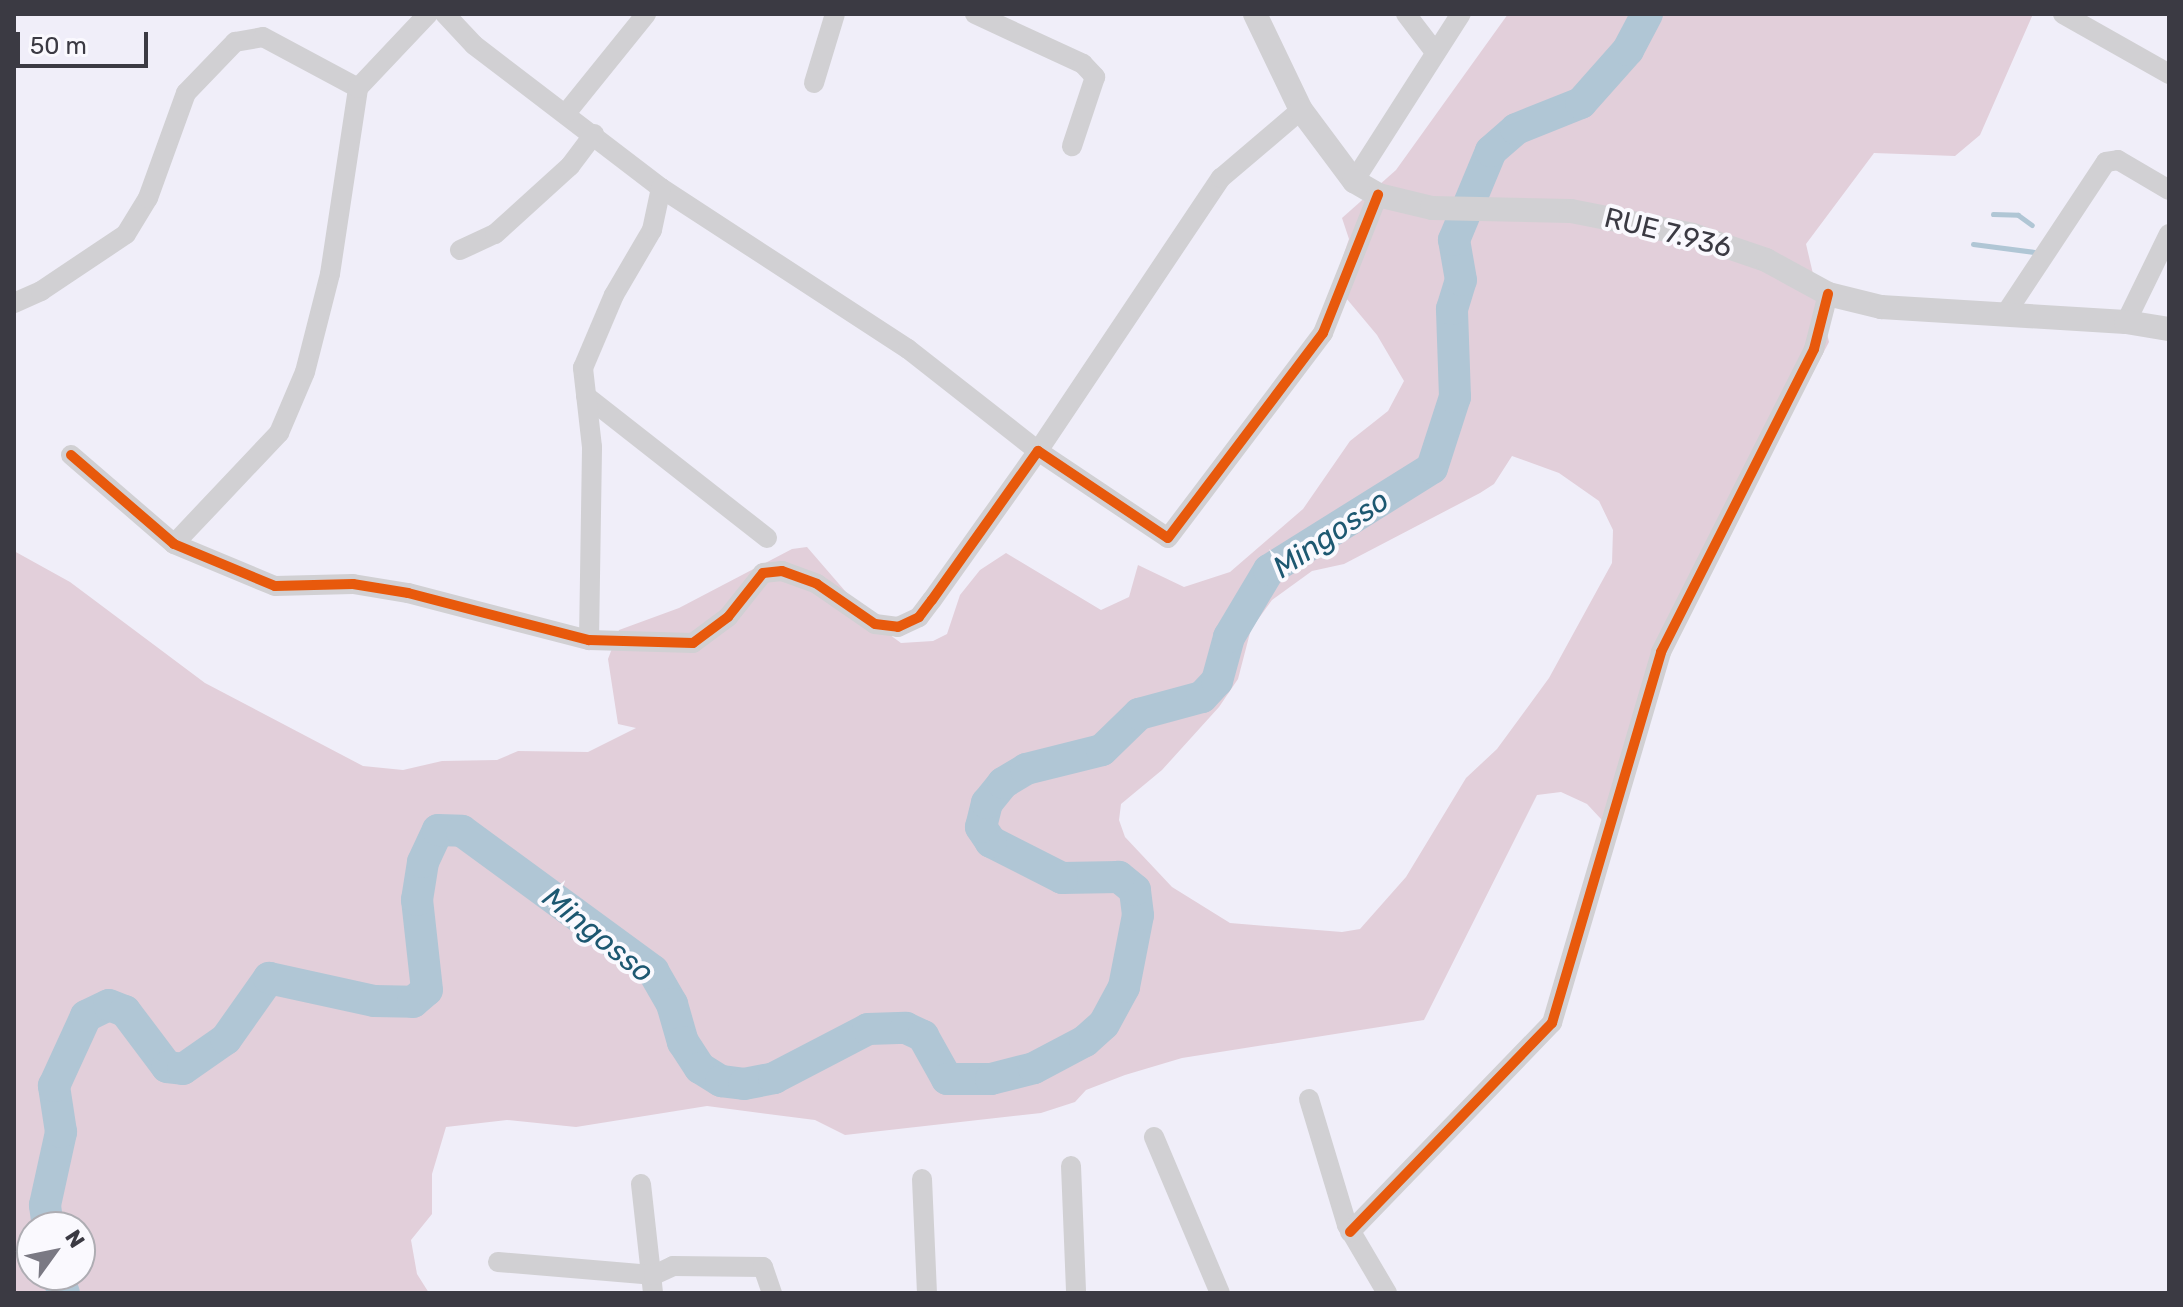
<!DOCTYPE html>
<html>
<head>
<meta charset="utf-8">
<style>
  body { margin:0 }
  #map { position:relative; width:2183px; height:1307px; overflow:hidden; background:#f0eef9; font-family:Rubik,sans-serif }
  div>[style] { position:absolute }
  .green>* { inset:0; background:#e2cfda }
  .stream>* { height:5px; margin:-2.5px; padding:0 2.5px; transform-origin:2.5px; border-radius:2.5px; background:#b0c6d5 }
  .river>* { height:32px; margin:-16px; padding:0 16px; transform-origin:16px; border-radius:16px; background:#b0c6d5 }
  .minor>* { height:20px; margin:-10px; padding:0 10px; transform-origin:10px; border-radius:10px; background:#d1d0d3 }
  .tertiary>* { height:24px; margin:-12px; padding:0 12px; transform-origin:12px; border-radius:12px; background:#d1d0d3 }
  .cycleway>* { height:10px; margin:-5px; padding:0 5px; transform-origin:5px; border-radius:5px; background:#e8590c }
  span { translate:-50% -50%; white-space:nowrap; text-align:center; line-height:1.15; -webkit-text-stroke:8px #faf9fe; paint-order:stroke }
  .street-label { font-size:28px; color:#3b3a43 }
  .water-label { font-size:30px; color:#1d5871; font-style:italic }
  .frame { position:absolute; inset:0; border:16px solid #3b3a43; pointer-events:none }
  .north { position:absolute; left:16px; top:1211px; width:80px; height:80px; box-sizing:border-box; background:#faf9fe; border:2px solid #aeadb3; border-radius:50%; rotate:57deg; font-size:22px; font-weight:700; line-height:32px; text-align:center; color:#3b3a43 }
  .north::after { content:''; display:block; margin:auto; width:28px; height:36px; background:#7a7983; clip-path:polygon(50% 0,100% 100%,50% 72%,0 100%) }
  .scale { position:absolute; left:16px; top:32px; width:132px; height:36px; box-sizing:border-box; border:4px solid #3b3a43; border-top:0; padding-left:10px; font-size:24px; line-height:28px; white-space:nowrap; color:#3b3a43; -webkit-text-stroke:6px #faf9fe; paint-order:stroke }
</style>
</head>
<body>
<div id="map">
  <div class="green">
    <i style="clip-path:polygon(evenodd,1508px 14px,2033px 14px,1980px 135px,1955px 156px,1874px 153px,1806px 244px,1829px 342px,1672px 639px,1615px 834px,1587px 804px,1561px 792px,1537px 795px,1424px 1020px,1182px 1058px,1125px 1075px,1086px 1090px,1075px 1102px,1041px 1113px,845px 1135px,815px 1120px,707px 1106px,576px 1127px,507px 1120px,446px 1127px,432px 1174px,432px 1214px,411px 1240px,417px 1274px,429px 1293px,14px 1293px,14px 551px,70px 582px,205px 683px,363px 766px,403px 770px,442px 761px,497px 760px,518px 751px,588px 752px,636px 728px,618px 724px,608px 659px,619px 630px,679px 608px,792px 549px,807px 547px,871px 621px,901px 643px,933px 641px,947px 634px,960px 595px,980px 570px,1006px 553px,1101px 610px,1129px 597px,1138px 565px,1184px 587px,1230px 572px,1303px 509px,1350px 441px,1388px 411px,1404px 381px,1377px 335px,1346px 298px,1340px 265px,1349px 239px,1342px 218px,1396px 170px,1508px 14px,1512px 456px,1559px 473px,1599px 501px,1613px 530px,1612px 563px,1549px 678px,1497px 749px,1466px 778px,1406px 877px,1360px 929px,1342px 932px,1230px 923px,1172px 887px,1125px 837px,1119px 820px,1121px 804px,1162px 770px,1219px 707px,1238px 679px,1251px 629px,1272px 600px,1312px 571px,1344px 564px,1480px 493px,1494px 484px,1512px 456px,1508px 14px,32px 1227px,80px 1227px,80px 1275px,32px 1275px,32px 1227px)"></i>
  </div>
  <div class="stream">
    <i style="left:1993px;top:214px;width:25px;rotate:2deg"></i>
    <i style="left:2018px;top:215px;width:17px;rotate:36deg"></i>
    <i style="left:1973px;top:244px;width:63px;rotate:7.4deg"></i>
  </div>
  <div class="river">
    <i style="left:48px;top:1227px;width:22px;rotate:-98deg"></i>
    <i style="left:45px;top:1205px;width:75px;rotate:-77.6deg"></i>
    <i style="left:61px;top:1132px;width:47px;rotate:-98.7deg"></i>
    <i style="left:54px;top:1086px;width:77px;rotate:-65.4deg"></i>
    <i style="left:86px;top:1016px;width:25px;rotate:-26deg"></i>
    <i style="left:109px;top:1005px;width:17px;rotate:21deg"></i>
    <i style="left:125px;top:1011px;width:70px;rotate:53.1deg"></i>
    <i style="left:167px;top:1067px;width:16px;rotate:7deg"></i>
    <i style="left:183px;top:1069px;width:52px;rotate:-34.9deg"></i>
    <i style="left:226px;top:1039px;width:75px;rotate:-54.8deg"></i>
    <i style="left:269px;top:978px;width:107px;rotate:12.4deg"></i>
    <i style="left:374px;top:1001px;width:39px;rotate:1deg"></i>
    <i style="left:413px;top:1002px;width:18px;rotate:-41deg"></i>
    <i style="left:427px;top:990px;width:91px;rotate:-96.3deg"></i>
    <i style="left:417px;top:900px;width:38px;rotate:-81deg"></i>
    <i style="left:423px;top:862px;width:35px;rotate:-65deg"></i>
    <i style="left:438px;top:830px;width:24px;rotate:2deg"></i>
    <i style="left:462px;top:831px;width:237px;rotate:36.2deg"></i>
    <i style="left:653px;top:971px;width:38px;rotate:60deg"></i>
    <i style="left:672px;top:1004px;width:40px;rotate:74deg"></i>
    <i style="left:683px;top:1042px;width:31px;rotate:57deg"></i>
    <i style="left:700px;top:1068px;width:25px;rotate:32deg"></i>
    <i style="left:721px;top:1081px;width:23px;rotate:7deg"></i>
    <i style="left:744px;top:1084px;width:31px;rotate:-11deg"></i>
    <i style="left:774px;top:1078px;width:106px;rotate:-27.5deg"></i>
    <i style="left:868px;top:1029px;width:38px;rotate:-2deg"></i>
    <i style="left:906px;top:1028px;width:19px;rotate:25deg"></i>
    <i style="left:923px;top:1036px;width:49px;rotate:60.8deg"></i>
    <i style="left:947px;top:1079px;width:44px"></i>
    <i style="left:991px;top:1079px;width:44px;rotate:-14.3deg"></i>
    <i style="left:1034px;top:1068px;width:58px;rotate:-27.9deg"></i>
    <i style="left:1085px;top:1041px;width:25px;rotate:-42deg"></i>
    <i style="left:1104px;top:1024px;width:42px;rotate:-61.6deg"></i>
    <i style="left:1124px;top:987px;width:73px;rotate:-79deg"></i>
    <i style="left:1138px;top:915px;width:25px;rotate:-97deg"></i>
    <i style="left:1135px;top:890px;width:21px;rotate:-141deg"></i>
    <i style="left:1119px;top:877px;width:57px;rotate:179deg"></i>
    <i style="left:1062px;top:878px;width:80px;rotate:-153.1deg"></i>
    <i style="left:991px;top:842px;width:18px;rotate:-124deg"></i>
    <i style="left:981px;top:827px;width:25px;rotate:-76deg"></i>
    <i style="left:987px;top:803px;width:26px;rotate:-51deg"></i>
    <i style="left:1003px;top:783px;width:27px;rotate:-31deg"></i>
    <i style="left:1026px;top:769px;width:78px;rotate:-14deg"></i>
    <i style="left:1102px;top:750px;width:52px;rotate:-44.2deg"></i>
    <i style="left:1139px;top:714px;width:65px;rotate:-15.1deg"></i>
    <i style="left:1202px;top:697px;width:22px;rotate:-47deg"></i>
    <i style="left:1217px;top:681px;width:46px;rotate:-74.7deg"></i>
    <i style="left:1229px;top:637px;width:78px;rotate:-59.2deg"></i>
    <i style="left:1269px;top:570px;width:192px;rotate:-32deg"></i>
    <i style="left:1432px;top:468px;width:75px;rotate:-72.1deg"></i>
    <i style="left:1455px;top:397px;width:88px;rotate:-92deg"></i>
    <i style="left:1452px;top:309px;width:30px;rotate:-73deg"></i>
    <i style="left:1461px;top:280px;width:41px;rotate:-99.9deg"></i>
    <i style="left:1454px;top:240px;width:96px;rotate:-67.4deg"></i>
    <i style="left:1491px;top:151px;width:33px;rotate:-41deg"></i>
    <i style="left:1516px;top:129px;width:70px;rotate:-21.8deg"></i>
    <i style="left:1581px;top:103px;width:71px;rotate:-48.4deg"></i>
    <i style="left:1628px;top:50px;width:41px;rotate:-62.2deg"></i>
    <i style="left:57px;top:1275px;width:19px;rotate:69deg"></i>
  </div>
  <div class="minor">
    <i style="left:445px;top:14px;width:42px;rotate:46.9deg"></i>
    <i style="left:474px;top:45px;width:235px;rotate:37.4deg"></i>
    <i style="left:661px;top:188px;width:295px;rotate:33.1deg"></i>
    <i style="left:908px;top:349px;width:165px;rotate:38.1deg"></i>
    <i style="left:1038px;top:451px;width:329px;rotate:-56.2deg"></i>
    <i style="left:1221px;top:178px;width:105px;rotate:-40.4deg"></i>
    <i style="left:975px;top:14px;width:119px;rotate:24.8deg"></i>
    <i style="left:1083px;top:64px;width:18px;rotate:47deg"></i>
    <i style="left:1095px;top:77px;width:73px;rotate:108.4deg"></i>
    <i style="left:1406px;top:14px;width:48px;rotate:52.7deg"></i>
    <i style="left:2063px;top:14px;width:122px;rotate:29.5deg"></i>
    <i style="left:814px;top:83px;width:72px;rotate:-73.1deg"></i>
    <i style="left:567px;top:112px;width:126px;rotate:-51.1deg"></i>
    <i style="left:1354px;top:181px;width:198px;rotate:-57.4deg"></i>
    <i style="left:460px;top:250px;width:38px;rotate:-25deg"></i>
    <i style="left:495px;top:234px;width:101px;rotate:-42.2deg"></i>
    <i style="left:570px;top:166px;width:40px;rotate:-53deg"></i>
    <i style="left:14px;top:303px;width:30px;rotate:-24deg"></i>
    <i style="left:41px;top:291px;width:102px;rotate:-33.8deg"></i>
    <i style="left:126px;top:234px;width:42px;rotate:-58.6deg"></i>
    <i style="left:148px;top:198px;width:112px;rotate:-70.1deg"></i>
    <i style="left:186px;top:93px;width:71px;rotate:-46.1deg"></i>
    <i style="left:235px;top:42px;width:28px;rotate:-10deg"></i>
    <i style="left:263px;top:37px;width:108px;rotate:28.2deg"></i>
    <i style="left:2006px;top:313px;width:181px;rotate:-56.5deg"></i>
    <i style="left:2106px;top:162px;width:12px;rotate:-9deg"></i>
    <i style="left:2118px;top:160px;width:59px;rotate:30.5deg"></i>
    <i style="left:2126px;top:322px;width:98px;rotate:-64deg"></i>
    <i style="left:586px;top:396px;width:230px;rotate:38.1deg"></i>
    <i style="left:71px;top:455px;width:136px;rotate:40.8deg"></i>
    <i style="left:174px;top:544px;width:109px;rotate:22.6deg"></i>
    <i style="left:275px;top:586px;width:78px;rotate:-1.5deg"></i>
    <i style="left:353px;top:584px;width:56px;rotate:9.3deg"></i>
    <i style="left:408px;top:593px;width:187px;rotate:14.6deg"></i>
    <i style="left:589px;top:640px;width:104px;rotate:1.7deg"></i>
    <i style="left:693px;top:643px;width:44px;rotate:-36.6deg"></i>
    <i style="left:728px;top:617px;width:56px;rotate:-51.5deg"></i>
    <i style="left:763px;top:573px;width:19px;rotate:-6deg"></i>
    <i style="left:782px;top:571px;width:37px;rotate:20deg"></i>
    <i style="left:817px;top:584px;width:70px;rotate:34.6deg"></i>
    <i style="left:875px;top:624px;width:23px;rotate:7deg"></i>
    <i style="left:898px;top:627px;width:23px;rotate:-25deg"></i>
    <i style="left:919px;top:617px;width:21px;rotate:-53deg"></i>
    <i style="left:932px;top:600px;width:183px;rotate:-54.6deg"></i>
    <i style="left:1038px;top:451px;width:156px;rotate:33.8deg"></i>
    <i style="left:1168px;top:538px;width:257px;rotate:-52.9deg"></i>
    <i style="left:1323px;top:333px;width:149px;rotate:-68.3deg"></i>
    <i style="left:174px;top:544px;width:153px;rotate:-46.6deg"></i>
    <i style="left:279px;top:433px;width:66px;rotate:-66.9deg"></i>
    <i style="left:305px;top:372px;width:101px;rotate:-75.7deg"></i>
    <i style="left:330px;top:274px;width:188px;rotate:-81.4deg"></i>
    <i style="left:358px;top:88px;width:102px;rotate:-46.6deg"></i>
    <i style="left:589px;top:640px;width:193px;rotate:-89.1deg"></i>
    <i style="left:592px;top:447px;width:80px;rotate:-96.5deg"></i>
    <i style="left:583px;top:368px;width:79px;rotate:-67deg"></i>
    <i style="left:614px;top:295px;width:75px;rotate:-59.7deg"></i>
    <i style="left:652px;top:230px;width:43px;rotate:-77.9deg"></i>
    <i style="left:1309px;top:1099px;width:132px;rotate:73.2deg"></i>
    <i style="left:1347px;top:1225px;width:79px;rotate:59.5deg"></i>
    <i style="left:1154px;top:1137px;width:169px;rotate:67.1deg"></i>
    <i style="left:1071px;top:1166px;width:127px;rotate:87.7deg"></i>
    <i style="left:922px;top:1179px;width:114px;rotate:87.5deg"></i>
    <i style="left:641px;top:1184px;width:110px;rotate:83.7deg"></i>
    <i style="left:1350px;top:1232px;width:291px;rotate:-46deg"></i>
    <i style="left:1552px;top:1023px;width:387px;rotate:-73.6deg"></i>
    <i style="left:1661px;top:652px;width:339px;rotate:-63.2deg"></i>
    <i style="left:1814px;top:349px;width:57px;rotate:-75.7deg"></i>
    <i style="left:498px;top:1262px;width:157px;rotate:4.8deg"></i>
    <i style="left:654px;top:1275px;width:21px;rotate:-25deg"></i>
    <i style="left:673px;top:1266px;width:90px;rotate:0.6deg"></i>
    <i style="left:763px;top:1267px;width:28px;rotate:71deg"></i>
  </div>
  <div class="tertiary">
    <i style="left:1255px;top:14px;width:106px;rotate:64.4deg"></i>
    <i style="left:1301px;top:110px;width:89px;rotate:53.3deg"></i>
    <i style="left:1354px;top:181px;width:28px;rotate:30deg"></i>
    <i style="left:1378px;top:195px;width:56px;rotate:13.5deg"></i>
    <i style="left:1432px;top:208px;width:139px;rotate:1.2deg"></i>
    <i style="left:1571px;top:211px;width:124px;rotate:11.1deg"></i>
    <i style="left:1693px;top:235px;width:77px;rotate:18.9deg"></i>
    <i style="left:1766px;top:260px;width:71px;rotate:28.7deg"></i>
    <i style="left:1828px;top:294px;width:55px;rotate:13.8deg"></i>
    <i style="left:1881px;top:307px;width:245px;rotate:3.5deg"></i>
    <i style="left:2126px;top:322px;width:44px;rotate:9.2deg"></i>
  </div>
  <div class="cycleway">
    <i style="left:71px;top:455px;width:136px;rotate:40.8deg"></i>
    <i style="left:174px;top:544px;width:109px;rotate:22.6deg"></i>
    <i style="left:275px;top:586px;width:78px;rotate:-1.5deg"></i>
    <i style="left:353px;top:584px;width:56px;rotate:9.3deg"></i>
    <i style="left:408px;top:593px;width:187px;rotate:14.6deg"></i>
    <i style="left:589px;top:640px;width:104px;rotate:1.7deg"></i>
    <i style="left:693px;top:643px;width:44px;rotate:-36.6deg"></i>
    <i style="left:728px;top:617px;width:56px;rotate:-51.5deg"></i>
    <i style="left:763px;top:573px;width:19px;rotate:-6deg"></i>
    <i style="left:782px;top:571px;width:37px;rotate:20deg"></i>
    <i style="left:817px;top:584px;width:70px;rotate:34.6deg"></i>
    <i style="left:875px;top:624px;width:23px;rotate:7deg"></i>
    <i style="left:898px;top:627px;width:23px;rotate:-25deg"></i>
    <i style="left:919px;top:617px;width:21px;rotate:-53deg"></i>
    <i style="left:932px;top:600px;width:183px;rotate:-54.6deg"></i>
    <i style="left:1038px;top:451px;width:156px;rotate:33.8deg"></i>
    <i style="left:1168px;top:538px;width:257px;rotate:-52.9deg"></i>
    <i style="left:1323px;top:333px;width:149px;rotate:-68.3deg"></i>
    <i style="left:1350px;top:1232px;width:291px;rotate:-46deg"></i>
    <i style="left:1552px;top:1023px;width:387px;rotate:-73.6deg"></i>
    <i style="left:1661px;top:652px;width:339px;rotate:-63.2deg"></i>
    <i style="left:1814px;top:349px;width:57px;rotate:-75.7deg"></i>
  </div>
  <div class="street-label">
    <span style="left:1668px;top:233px;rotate:14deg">RUE 7.936</span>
  </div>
  <div class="water-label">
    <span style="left:1331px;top:534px;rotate:-34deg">Mingosso</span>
    <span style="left:598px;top:935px;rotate:39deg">Mingosso</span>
  </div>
  <div class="frame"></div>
  <div class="north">N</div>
  <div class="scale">50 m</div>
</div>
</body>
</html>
